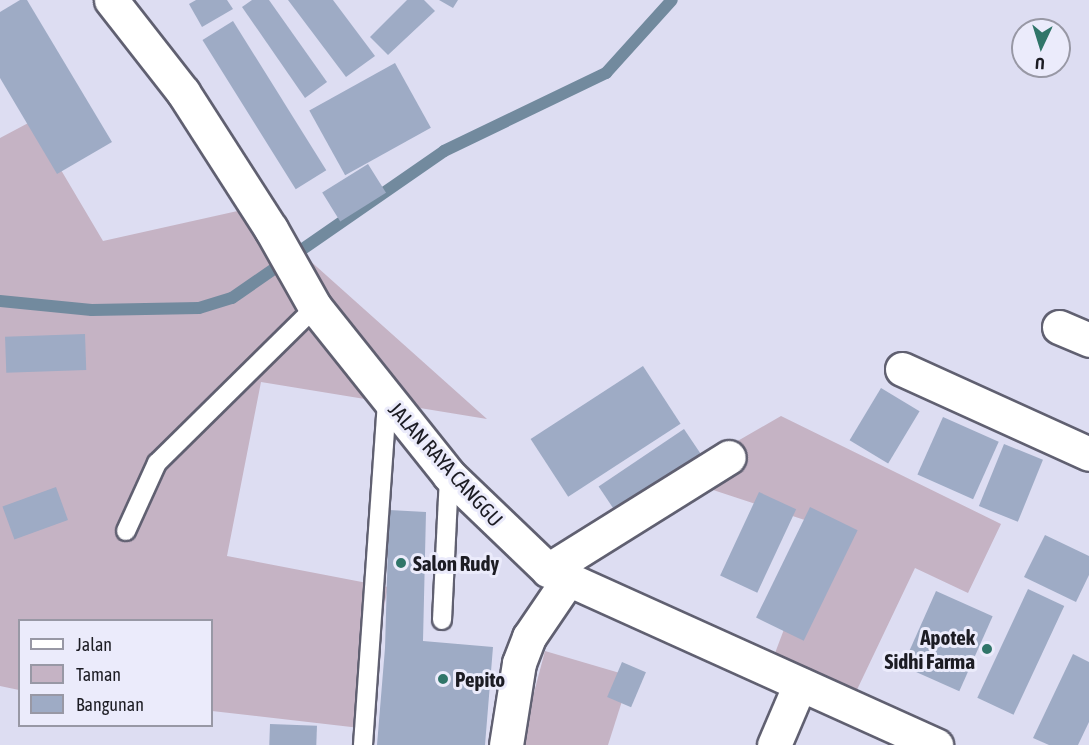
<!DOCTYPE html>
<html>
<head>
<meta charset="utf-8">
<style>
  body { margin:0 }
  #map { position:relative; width:1089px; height:745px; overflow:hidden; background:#ddddf2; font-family:"Asap Condensed",sans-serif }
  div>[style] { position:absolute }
  .green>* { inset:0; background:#c5b3c4 }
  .stream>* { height:12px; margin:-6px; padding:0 6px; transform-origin:6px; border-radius:6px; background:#728a9e }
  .building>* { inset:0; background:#9eabc5; transform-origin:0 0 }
  .roads { filter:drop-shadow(2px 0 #606071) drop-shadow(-2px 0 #606071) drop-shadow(0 2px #606071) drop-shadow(0 -2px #606071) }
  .service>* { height:18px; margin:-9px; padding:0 9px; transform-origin:9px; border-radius:9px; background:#fff }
  .minor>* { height:33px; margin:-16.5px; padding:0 16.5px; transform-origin:16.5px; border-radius:16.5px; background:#fff }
  .secondary>* { height:33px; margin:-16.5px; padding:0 16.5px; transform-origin:16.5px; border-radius:16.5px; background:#fff }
  .dots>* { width:16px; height:16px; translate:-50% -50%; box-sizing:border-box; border:3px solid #ebebfb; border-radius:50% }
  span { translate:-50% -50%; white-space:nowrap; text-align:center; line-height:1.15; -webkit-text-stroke:6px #ebebfb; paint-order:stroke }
  .street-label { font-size:21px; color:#1c1c23 }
  .poi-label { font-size:21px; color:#1c1c23; font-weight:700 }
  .left { translate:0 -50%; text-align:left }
  .right { translate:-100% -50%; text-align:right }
  .legend { position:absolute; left:18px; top:619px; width:195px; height:108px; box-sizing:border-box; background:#ebebfb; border:2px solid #9898a5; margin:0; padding:8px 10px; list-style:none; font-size:18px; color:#1c1c23 }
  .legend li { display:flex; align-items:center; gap:12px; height:30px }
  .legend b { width:30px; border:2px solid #9898a5 }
  .north { position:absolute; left:1011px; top:18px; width:60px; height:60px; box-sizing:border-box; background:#ebebfb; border:2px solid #9898a5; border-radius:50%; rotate:184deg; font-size:16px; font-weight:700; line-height:24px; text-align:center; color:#1c1c23 }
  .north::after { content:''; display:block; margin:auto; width:21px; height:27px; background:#307569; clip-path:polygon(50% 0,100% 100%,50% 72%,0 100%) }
</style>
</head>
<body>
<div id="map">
  <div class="green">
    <i style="clip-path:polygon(32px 121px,103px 241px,251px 208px,487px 419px,261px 382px,227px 556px,388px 587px,360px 728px,212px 711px,212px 620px,20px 620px,19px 690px,0 686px,0 138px)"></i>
    <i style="clip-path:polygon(781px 416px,1001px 524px,968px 593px,915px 568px,854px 696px,769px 669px,823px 526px,701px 486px,722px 450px)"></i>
    <i style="clip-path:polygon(545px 651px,630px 676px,608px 745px,520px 745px)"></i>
  </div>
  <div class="stream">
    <i style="left:0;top:301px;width:92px;rotate:5.6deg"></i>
    <i style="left:92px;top:310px;width:107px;rotate:-1.1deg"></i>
    <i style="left:199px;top:308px;width:34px;rotate:-17deg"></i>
    <i style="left:232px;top:298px;width:258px;rotate:-34.7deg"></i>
    <i style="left:444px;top:151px;width:180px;rotate:-25.7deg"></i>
    <i style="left:606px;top:73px;width:98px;rotate:-47.9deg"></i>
  </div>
  <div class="building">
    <i style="clip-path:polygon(20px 0,27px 0,112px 142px,57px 174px,0 78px,0 12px)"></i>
    <i style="clip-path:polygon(196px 0,227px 0,233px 9px,202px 27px,189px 4px)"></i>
    <i style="clip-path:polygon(252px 0,269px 0,327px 82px,305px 98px,242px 7px)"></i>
    <i style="clip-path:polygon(288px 0,333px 0,375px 56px,346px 77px)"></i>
    <i style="clip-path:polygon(407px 0,424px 0,435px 11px,388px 55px,370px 37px)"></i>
    <i style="clip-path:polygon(439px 0,458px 0,453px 8px)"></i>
    <i style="left:233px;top:21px;width:176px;height:36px;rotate:58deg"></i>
    <i style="left:395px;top:63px;width:74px;height:98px;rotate:61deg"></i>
    <i style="left:368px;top:164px;width:34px;height:54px;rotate:58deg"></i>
    <i style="left:85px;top:334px;width:36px;height:80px;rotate:88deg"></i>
    <i style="left:643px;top:366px;width:69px;height:134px;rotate:57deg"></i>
    <i style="left:881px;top:388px;width:45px;height:61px;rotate:31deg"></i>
    <i style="left:943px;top:417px;width:61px;height:63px;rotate:24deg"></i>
    <i style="left:684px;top:429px;width:40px;height:103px;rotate:56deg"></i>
    <i style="left:1004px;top:444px;width:42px;height:67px;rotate:22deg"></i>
    <i style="left:56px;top:487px;width:35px;height:57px;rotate:70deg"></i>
    <i style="left:759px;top:492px;width:41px;height:92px;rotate:25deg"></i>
    <i style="left:810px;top:507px;width:53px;height:123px;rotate:26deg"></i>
    <i style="clip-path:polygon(389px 510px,426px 512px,423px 641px,493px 647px,485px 745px,377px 745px,385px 648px)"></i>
    <i style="clip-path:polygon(1045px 535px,1089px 556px,1089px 575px,1076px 602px,1024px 577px)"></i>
    <i style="left:1028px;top:589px;width:40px;height:120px;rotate:25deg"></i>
    <i style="left:936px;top:591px;width:62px;height:82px;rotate:24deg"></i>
    <i style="clip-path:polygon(1073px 654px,1089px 662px,1089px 722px,1078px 745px,1049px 745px,1033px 738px)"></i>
    <i style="left:622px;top:662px;width:26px;height:38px;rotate:23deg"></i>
    <i style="left:270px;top:724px;width:47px;height:21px;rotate:2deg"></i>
  </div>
  <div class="roads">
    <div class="service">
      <i style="left:126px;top:531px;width:75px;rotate:-65.5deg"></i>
      <i style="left:157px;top:463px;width:222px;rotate:-44.6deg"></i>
      <i style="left:442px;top:620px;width:145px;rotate:-87.2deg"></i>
      <i style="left:363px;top:745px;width:346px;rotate:-86deg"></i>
    </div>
    <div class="minor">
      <i style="left:1059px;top:327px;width:33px;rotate:23deg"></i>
      <i style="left:902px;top:369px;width:205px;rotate:24.4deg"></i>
      <i style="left:548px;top:570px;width:213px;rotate:-32deg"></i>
      <i style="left:506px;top:745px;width:83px;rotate:-81deg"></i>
      <i style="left:519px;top:663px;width:28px;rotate:-69deg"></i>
      <i style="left:529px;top:637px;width:68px;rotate:-55.8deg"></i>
      <i style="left:774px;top:745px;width:66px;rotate:-66.9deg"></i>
    </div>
    <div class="secondary">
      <i style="left:111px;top:0;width:117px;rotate:52deg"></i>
      <i style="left:183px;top:92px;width:163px;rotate:57.3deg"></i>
      <i style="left:271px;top:229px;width:90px;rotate:60.6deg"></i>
      <i style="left:315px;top:307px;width:215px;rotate:51.4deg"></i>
      <i style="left:449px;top:475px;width:137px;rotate:43.8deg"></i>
      <i style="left:548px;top:570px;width:426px;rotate:24.3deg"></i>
    </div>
  </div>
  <div class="dots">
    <i style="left:401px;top:563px;background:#307569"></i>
    <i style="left:987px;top:649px;background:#307569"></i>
    <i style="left:443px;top:679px;background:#307569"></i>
  </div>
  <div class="street-label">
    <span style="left:446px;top:464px;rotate:48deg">JALAN RAYA CANGGU</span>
  </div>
  <div class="poi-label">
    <span class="left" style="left:413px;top:563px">Salon Rudy</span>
    <span class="right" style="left:975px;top:649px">Apotek<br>Sidhi Farma</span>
    <span class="left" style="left:455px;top:679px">Pepito</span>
  </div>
  <ul class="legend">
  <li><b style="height:8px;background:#fff"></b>Jalan</li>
  <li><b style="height:16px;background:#c5b3c4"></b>Taman</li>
  <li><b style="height:16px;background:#9eabc5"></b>Bangunan</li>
  </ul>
  <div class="north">U</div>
</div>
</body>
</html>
